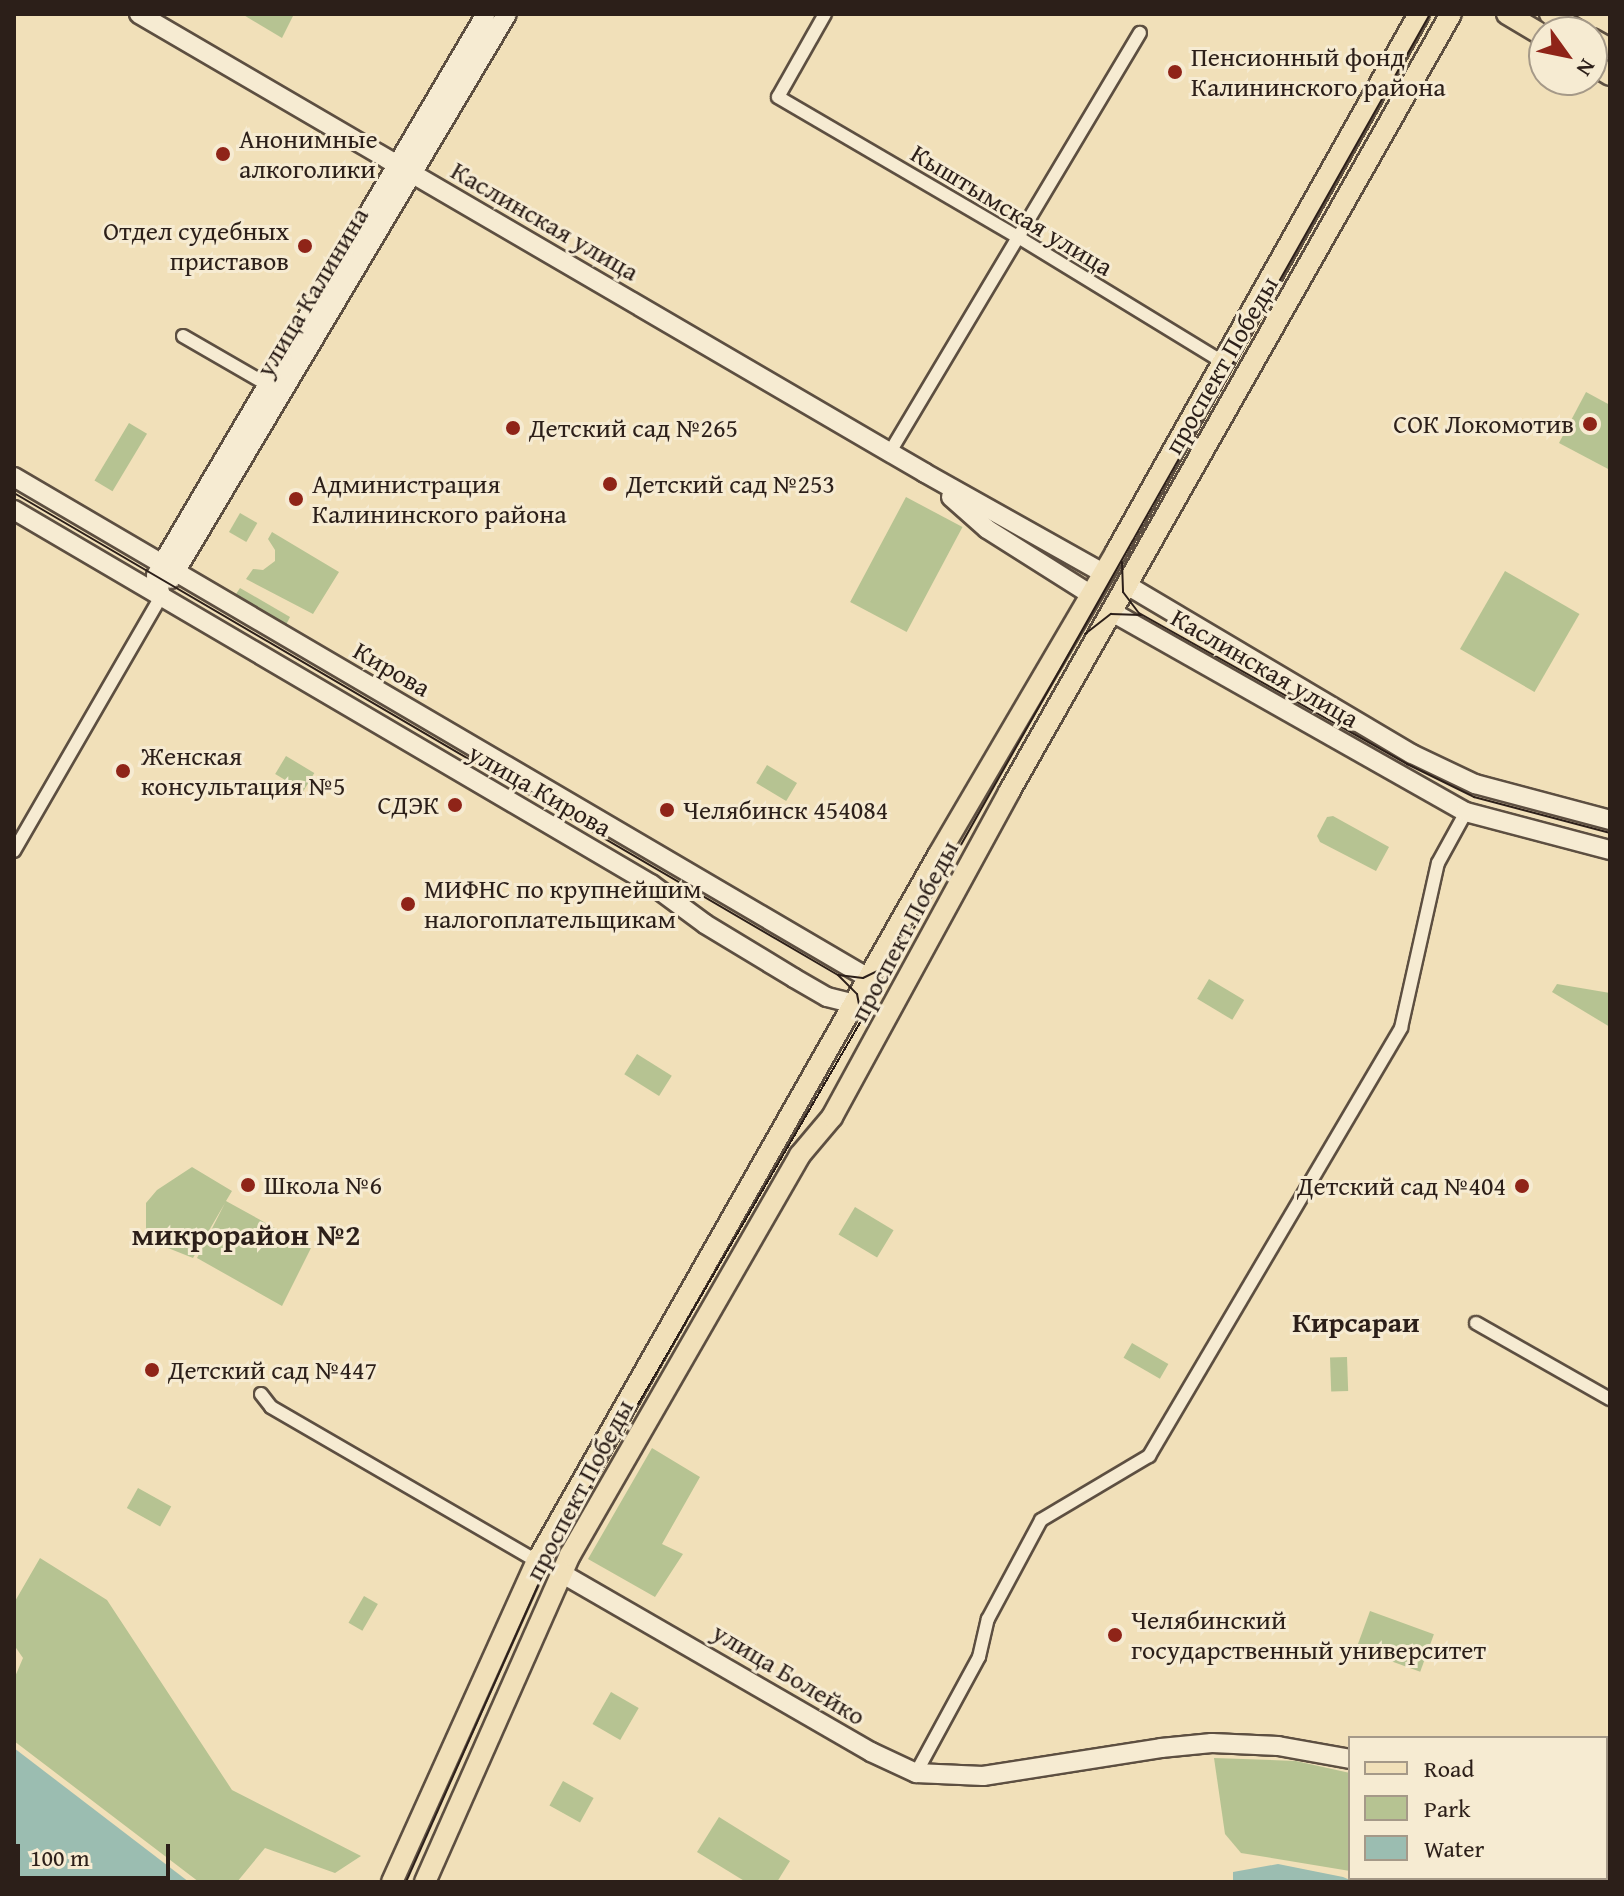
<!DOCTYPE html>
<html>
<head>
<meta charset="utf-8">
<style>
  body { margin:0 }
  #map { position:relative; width:1624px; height:1896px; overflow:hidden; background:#f1e0b9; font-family:"Gentium Book Plus",serif }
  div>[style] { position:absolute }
  .green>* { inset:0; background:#b6c392; transform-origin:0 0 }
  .water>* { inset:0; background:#9bbdb1 }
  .roads { filter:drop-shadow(2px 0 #5d4f41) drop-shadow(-2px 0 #5d4f41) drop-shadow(0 2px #5d4f41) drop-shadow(0 -2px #5d4f41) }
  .street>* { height:12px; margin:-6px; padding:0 6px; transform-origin:6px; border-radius:6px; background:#f6ebd2 }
  .secondary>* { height:18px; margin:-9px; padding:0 9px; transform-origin:9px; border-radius:9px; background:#f6ebd2 }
  .primary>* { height:20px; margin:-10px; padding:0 10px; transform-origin:10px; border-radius:10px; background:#f1e0b9 }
  .tram>* { height:2px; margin:-1px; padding:0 1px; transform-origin:1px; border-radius:1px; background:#2c1f19 }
  .dots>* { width:22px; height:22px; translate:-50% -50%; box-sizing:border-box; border:4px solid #f6ebd2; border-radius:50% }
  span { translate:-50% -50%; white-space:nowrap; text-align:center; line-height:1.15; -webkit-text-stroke:6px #f6ebd2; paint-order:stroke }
  .poi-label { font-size:26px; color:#2c1f19 }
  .left { translate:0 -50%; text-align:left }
  .right { translate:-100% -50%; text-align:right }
  .street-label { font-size:26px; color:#2c1f19 }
  .neighbourhood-label { font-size:28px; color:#2c1f19; font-weight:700 }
  .quarter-label { font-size:30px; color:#2c1f19; font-weight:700 }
  .frame { position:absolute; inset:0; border:16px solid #2c1f19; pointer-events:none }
  .legend { position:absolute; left:1348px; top:1736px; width:260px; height:144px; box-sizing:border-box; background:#f6ebd2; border:2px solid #a59988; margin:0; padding:10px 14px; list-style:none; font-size:24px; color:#2c1f19 }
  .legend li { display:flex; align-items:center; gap:16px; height:40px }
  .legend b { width:40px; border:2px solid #a59988 }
  .north { position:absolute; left:1528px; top:16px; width:80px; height:80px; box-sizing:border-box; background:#f6ebd2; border:2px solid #a59988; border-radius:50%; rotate:123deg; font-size:22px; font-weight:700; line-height:32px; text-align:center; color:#2c1f19 }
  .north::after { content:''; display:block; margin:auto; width:28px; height:36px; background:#8f2418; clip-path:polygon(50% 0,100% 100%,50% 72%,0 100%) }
  .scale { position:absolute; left:16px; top:1844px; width:154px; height:36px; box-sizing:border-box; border:4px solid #2c1f19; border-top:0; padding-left:10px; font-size:24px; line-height:28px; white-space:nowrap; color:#2c1f19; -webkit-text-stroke:6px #f6ebd2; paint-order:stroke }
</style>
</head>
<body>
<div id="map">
  <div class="green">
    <i style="clip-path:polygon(242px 14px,294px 14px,282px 38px)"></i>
    <i style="clip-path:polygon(1586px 392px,1610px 405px,1610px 470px,1559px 443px)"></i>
    <i style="left:129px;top:423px;width:21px;height:67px;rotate:31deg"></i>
    <i style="left:906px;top:497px;width:64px;height:119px;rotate:28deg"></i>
    <i style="left:240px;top:513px;width:20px;height:22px;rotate:30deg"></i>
    <i style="clip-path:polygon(272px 532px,339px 572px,313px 614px,246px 579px,253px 569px,263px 570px,275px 561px,275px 550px,268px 539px)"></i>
    <i style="left:1505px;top:571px;width:86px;height:90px;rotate:30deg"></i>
    <i style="clip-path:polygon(240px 588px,290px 617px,285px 627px,236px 594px)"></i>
    <i style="left:286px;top:756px;width:33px;height:21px;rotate:31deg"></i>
    <i style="left:767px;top:765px;width:35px;height:21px;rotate:31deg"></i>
    <i style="clip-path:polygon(1333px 816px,1389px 847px,1376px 871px,1320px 842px,1317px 836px,1327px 817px)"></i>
    <i style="left:1209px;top:979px;width:41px;height:23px;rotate:31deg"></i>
    <i style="clip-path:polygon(1557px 984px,1610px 993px,1610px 1027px,1552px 992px)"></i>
    <i style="left:637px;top:1054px;width:41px;height:24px;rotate:32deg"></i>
    <i style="clip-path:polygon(192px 1167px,232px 1191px,226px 1201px,311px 1248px,282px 1306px,197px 1258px,225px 1203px,193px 1258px,163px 1246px,146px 1232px,146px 1203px,157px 1190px)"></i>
    <i style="left:855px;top:1207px;width:45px;height:32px;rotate:31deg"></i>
    <i style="left:1132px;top:1343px;width:42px;height:17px;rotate:30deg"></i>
    <i style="left:1347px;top:1357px;width:34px;height:17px;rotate:88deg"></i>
    <i style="clip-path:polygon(652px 1448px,700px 1477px,662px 1544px,683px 1554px,655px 1597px,588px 1559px)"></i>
    <i style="left:138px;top:1488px;width:38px;height:23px;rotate:29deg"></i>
    <i style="clip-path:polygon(40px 1558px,107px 1600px,232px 1790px,361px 1856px,335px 1873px,265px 1848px,237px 1882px,199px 1882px,14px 1741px,14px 1679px,23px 1658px,14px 1645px,14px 1603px)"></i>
    <i style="left:364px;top:1596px;width:16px;height:31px;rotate:30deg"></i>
    <i style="left:1370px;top:1611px;width:68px;height:40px;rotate:20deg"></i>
    <i style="left:611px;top:1692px;width:32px;height:37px;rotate:30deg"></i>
    <i style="clip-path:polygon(1214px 1758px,1296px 1761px,1350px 1773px,1350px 1871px,1241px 1853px,1225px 1834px)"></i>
    <i style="left:563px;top:1781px;width:35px;height:28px;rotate:29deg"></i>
    <i style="clip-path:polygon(719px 1817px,790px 1861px,777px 1882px,746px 1882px,697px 1852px)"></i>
    <i style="clip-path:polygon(1606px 1847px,1610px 1849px,1610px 1882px,1402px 1882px,1389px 1878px,1606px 1878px)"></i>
  </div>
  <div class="water">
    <i style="clip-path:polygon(14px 1748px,189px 1882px,14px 1882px)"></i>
    <i style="clip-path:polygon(1278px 1864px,1343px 1877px,1355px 1882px,1233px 1882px,1233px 1872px)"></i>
  </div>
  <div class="roads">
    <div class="street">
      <i style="left:825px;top:14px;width:95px;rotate:119.5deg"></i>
      <i style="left:778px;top:97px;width:278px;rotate:30.3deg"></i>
      <i style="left:1018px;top:237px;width:240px;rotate:31.4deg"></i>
      <i style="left:183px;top:336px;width:96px;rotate:30deg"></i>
      <i style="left:890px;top:452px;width:488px;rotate:-59.2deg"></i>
      <i style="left:14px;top:851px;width:294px;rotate:-60deg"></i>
      <i style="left:1476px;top:1323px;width:154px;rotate:29.6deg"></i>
      <i style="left:261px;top:1394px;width:16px;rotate:52deg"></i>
      <i style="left:271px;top:1407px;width:307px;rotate:30.1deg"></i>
      <i style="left:916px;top:1773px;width:132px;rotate:-61.5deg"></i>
      <i style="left:979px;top:1657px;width:39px;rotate:-77deg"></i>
      <i style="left:988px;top:1619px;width:112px;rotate:-61.8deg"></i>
      <i style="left:1041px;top:1520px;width:126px;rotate:-30.7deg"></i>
      <i style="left:1149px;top:1456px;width:497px;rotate:-59.5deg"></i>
      <i style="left:1401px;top:1028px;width:169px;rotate:-77.4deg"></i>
      <i style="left:1438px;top:863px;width:58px;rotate:-61.2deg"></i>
    </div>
    <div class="secondary">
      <i style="left:139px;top:14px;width:910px;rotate:30.28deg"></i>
      <i style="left:925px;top:473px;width:204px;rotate:29.3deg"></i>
      <i style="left:14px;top:477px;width:992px;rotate:30.39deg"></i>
      <i style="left:951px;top:497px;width:48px;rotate:41.6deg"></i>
      <i style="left:987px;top:529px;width:122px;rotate:32.3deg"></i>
      <i style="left:14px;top:510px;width:739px;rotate:30.42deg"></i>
      <i style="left:651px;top:884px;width:67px;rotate:36.5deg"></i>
      <i style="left:705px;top:924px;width:104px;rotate:31.2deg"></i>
      <i style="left:794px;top:978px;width:38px;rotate:30deg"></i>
      <i style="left:827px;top:997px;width:30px;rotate:14deg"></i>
      <i style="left:171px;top:579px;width:657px;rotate:-59.26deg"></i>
      <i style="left:1127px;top:585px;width:331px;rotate:30.7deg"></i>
      <i style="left:1412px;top:754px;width:70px;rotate:25.5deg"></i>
      <i style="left:1475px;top:784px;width:140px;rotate:14.9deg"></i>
      <i style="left:161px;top:596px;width:21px;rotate:-104deg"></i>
      <i style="left:156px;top:576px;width:13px;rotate:-63deg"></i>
      <i style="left:162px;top:564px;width:638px;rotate:-59.5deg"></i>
      <i style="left:1112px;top:612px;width:407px;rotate:29.5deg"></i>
      <i style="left:1466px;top:812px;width:149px;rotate:14.8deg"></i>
      <i style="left:561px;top:1573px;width:358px;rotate:30deg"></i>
      <i style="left:871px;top:1752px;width:50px;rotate:25deg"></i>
      <i style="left:916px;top:1773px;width:67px;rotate:2.6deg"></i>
      <i style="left:983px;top:1776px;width:180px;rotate:-8.9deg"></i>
      <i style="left:1161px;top:1748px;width:51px;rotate:-5.6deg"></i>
      <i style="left:1212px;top:1743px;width:66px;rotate:2.6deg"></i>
      <i style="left:1278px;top:1746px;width:73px;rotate:10.2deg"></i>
      <i style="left:1606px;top:1835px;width:4px;rotate:27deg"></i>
    </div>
    <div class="primary">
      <i style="left:1507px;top:14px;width:43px;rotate:30.7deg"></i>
      <i style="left:1550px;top:14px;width:35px;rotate:31deg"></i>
      <i style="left:1592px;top:39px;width:21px;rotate:29deg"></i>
      <i style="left:1592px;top:64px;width:21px;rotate:31deg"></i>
      <i style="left:392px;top:1882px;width:352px;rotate:-65.7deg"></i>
      <i style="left:537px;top:1561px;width:813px;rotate:-60.38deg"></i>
      <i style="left:939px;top:854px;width:350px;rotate:-59.6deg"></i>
      <i style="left:1116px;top:552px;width:617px;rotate:-60.61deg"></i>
      <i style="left:425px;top:1882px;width:358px;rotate:-66.1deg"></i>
      <i style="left:570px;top:1555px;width:461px;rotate:-60.1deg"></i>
      <i style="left:800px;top:1155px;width:50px;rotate:-49.9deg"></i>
      <i style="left:832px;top:1117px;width:370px;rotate:-61.4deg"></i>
      <i style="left:1009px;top:792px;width:895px;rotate:-60.4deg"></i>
    </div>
  </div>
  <div class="tram">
    <i style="left:14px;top:493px;width:955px;rotate:30.33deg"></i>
    <i style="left:838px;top:975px;width:27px;rotate:45deg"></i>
    <i style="left:857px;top:994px;width:26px;rotate:79deg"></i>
    <i style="left:1122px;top:562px;width:30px;rotate:88deg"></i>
    <i style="left:1123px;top:592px;width:26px;rotate:53deg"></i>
    <i style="left:1139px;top:613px;width:308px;rotate:29.4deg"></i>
    <i style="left:1407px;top:764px;width:75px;rotate:26.2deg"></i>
    <i style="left:1474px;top:797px;width:141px;rotate:14.8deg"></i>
    <i style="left:1085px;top:634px;width:33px;rotate:-38deg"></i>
    <i style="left:1111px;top:614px;width:30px;rotate:2deg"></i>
    <i style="left:838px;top:975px;width:25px;rotate:7deg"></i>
    <i style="left:863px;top:978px;width:30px;rotate:-26deg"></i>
    <i style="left:406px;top:1882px;width:367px;rotate:-66deg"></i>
    <i style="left:555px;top:1547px;width:644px;rotate:-59.81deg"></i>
    <i style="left:879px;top:990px;width:1121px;rotate:-60.55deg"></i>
  </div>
  <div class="dots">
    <i style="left:1175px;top:72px;background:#8f2418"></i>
    <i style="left:223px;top:154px;background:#8f2418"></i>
    <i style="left:305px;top:246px;background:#8f2418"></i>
    <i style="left:1590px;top:424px;background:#8f2418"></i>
    <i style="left:513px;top:428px;background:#8f2418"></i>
    <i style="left:610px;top:484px;background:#8f2418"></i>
    <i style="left:296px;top:499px;background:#8f2418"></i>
    <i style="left:123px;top:771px;background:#8f2418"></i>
    <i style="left:455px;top:805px;background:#8f2418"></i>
    <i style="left:667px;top:810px;background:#8f2418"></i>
    <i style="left:408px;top:904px;background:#8f2418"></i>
    <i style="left:248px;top:1185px;background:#8f2418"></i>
    <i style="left:1522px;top:1186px;background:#8f2418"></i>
    <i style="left:152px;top:1370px;background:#8f2418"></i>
    <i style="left:1115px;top:1635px;background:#8f2418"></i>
  </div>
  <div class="poi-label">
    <span class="left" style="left:1191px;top:72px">Пенсионный фонд<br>Калининского района</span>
    <span class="left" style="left:239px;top:154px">Анонимные<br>алкоголики</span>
    <span class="right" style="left:289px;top:246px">Отдел судебных<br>приставов</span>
    <span class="right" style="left:1574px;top:424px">СОК Локомотив</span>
    <span class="left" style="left:529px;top:428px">Детский сад №265</span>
    <span class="left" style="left:312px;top:499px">Администрация<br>Калининского района</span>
    <span class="left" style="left:626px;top:484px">Детский сад №253</span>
    <span class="left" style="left:141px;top:771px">Женская<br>консультация №5</span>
    <span class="right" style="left:439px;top:805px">СДЭК</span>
    <span class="left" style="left:683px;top:810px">Челябинск 454084</span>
    <span class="left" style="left:424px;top:904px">МИФНС по крупнейшим<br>налогоплательщикам</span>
    <span class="left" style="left:264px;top:1185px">Школа №6</span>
    <span class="right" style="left:1506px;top:1186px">Детский сад №404</span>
    <span class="left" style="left:168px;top:1370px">Детский сад №447</span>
    <span class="left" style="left:1131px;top:1635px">Челябинский<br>государственный университет</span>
  </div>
  <div class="street-label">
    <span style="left:1012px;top:210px;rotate:31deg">Кыштымская улица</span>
    <span style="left:545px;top:221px;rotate:30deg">Каслинская улица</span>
    <span style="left:312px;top:292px;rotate:-59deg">улица Калинина</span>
    <span style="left:1221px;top:365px;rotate:-60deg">проспект Победы</span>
    <span style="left:1265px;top:668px;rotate:30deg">Каслинская улица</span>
    <span style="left:392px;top:669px;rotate:30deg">Кирова</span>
    <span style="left:540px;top:790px;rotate:30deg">улица Кирова</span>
    <span style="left:904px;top:931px;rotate:-62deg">проспект Победы</span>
    <span style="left:579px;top:1490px;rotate:-62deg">проспект Победы</span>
    <span style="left:789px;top:1674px;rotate:31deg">улица Болейко</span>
  </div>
  <div class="neighbourhood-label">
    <span style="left:1356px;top:1322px">Кирсараи</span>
  </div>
  <div class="quarter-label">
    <span style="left:246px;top:1234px">микрорайон №2</span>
  </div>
  <div class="frame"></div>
  <ul class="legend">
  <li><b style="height:10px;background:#f1e0b9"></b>Road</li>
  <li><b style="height:22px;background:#b6c392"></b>Park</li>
  <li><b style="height:22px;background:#9bbdb1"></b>Water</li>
  </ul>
  <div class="north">N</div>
  <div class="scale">100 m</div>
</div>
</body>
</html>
